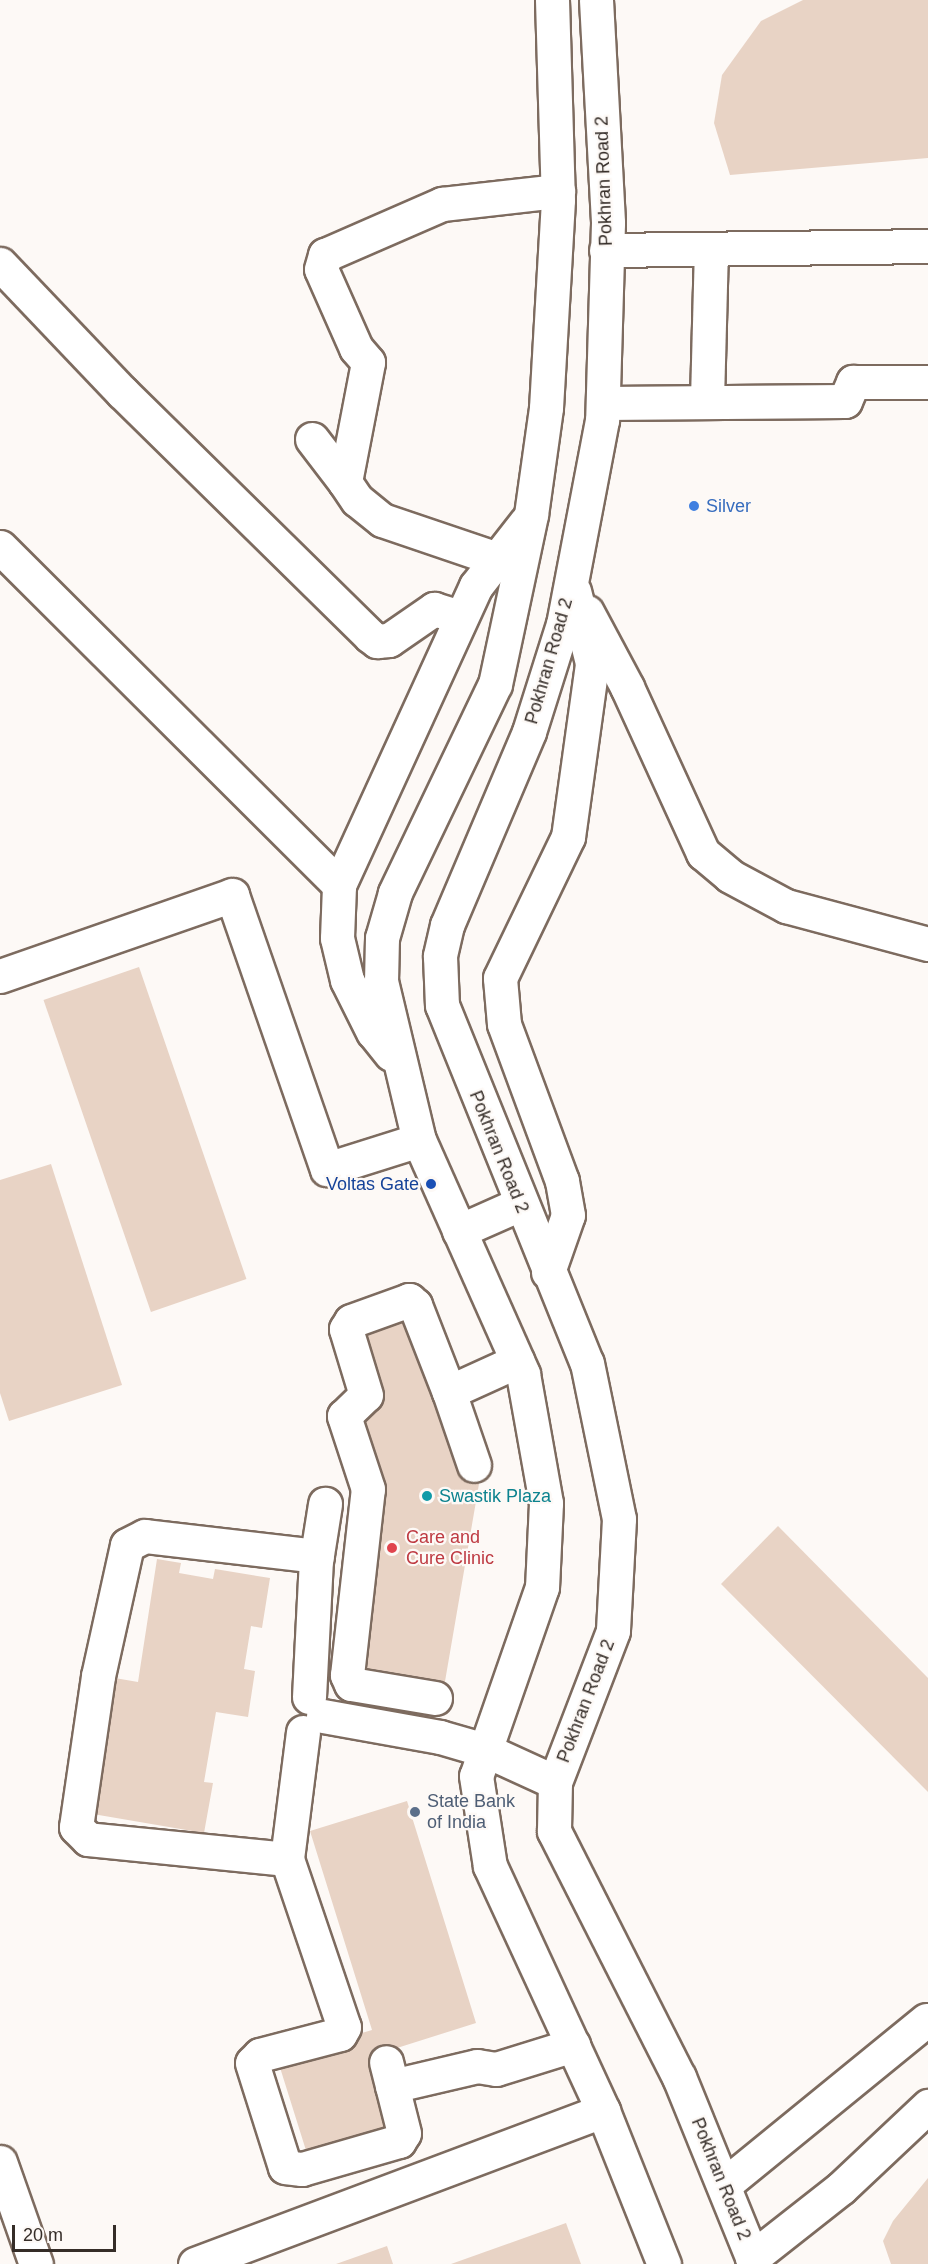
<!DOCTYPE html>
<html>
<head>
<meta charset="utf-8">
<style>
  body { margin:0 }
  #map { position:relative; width:928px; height:2264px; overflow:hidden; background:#fdf9f6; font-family:Arial,sans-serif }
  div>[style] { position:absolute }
  .building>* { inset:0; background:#e8d3c5; transform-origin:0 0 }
  .roads { filter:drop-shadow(2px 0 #7d6b5f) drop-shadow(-2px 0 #7d6b5f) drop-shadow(0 2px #7d6b5f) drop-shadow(0 -2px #7d6b5f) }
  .minor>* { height:33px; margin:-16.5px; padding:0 16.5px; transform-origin:16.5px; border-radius:16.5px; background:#fff }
  .major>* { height:33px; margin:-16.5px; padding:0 16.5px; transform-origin:16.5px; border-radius:16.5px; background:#fff }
  .dots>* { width:16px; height:16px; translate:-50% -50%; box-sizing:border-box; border:3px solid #fdf9f6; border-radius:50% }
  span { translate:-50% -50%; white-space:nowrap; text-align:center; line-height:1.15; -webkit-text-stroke:4.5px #fdf9f6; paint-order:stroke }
  .street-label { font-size:18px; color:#352d28 }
  .shop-label { font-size:18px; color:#366cbe }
  .left { translate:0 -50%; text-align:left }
  .transit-label { font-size:18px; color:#164399 }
  .right { translate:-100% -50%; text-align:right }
  .culture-label { font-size:18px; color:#0d838f }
  .health-label { font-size:18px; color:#be3a42 }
  .service-label { font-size:18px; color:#4e5e75 }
  .scale { position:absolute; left:12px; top:2225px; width:104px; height:27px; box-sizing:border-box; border:3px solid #352d28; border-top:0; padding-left:8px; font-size:18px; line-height:21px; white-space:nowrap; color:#352d28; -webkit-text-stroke:4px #fdf9f6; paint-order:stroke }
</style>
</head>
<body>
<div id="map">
  <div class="building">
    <i style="clip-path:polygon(803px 0,928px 0,928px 158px,730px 175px,714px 123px,722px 75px,761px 21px)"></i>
    <i style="left:139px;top:967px;width:330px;height:101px;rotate:71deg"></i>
    <i style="clip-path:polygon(51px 1164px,122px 1385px,9px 1421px,0 1393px,0 1180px)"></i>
    <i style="clip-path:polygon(410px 1304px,479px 1484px,443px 1693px,357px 1679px,373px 1508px,383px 1509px,347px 1415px,382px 1401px,353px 1325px)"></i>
    <i style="clip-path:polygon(778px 1526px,928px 1678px,928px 1792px,721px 1584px)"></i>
    <i style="clip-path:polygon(157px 1559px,181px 1563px,179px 1573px,213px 1579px,215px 1569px,270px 1578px,262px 1628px,251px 1626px,244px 1669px,255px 1671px,248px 1717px,216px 1712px,204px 1782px,213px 1783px,204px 1833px,87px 1813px,109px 1677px,138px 1682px)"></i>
    <i style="clip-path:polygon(407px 1801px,476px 2023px,378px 2054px,397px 2133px,309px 2160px,277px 2058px,372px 2030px,310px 1831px)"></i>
    <i style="clip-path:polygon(928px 2178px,928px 2264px,891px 2264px,883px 2241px,893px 2221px)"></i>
    <i style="clip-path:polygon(566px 2223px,581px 2264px,451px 2264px)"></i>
    <i style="clip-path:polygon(387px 2246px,393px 2264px,336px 2264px)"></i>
  </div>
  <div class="roads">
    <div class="minor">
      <i style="left:606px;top:250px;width:322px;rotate:-0.7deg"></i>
      <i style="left:0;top:264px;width:177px;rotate:46.4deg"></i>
      <i style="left:122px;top:392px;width:348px;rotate:44.5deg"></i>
      <i style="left:370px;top:636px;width:9px;rotate:36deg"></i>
      <i style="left:377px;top:641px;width:12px;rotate:-5deg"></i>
      <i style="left:389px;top:640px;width:55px;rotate:-34.6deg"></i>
      <i style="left:434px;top:609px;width:28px;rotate:17deg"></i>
      <i style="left:707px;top:400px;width:151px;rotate:-88.5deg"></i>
      <i style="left:604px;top:403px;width:241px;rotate:-0.5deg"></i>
      <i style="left:845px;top:401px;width:21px;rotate:-67deg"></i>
      <i style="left:853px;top:382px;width:75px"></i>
      <i style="left:312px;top:439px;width:54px;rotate:52.5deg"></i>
      <i style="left:0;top:547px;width:479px;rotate:44.9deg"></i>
      <i style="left:497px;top:559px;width:121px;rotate:-161.3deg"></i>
      <i style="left:382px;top:520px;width:32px;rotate:-141deg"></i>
      <i style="left:357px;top:500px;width:22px;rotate:-124deg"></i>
      <i style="left:345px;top:482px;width:122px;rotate:-79.1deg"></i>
      <i style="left:368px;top:362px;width:18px;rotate:-131deg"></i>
      <i style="left:356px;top:348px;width:86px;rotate:-113.9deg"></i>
      <i style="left:321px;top:269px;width:15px;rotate:-74deg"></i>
      <i style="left:325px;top:255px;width:128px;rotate:-23.6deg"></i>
      <i style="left:442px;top:204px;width:117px;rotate:-6.4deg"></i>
      <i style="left:587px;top:612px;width:85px;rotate:61.9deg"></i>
      <i style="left:627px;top:687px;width:183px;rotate:65.4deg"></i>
      <i style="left:703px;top:853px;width:35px;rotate:40deg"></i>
      <i style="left:730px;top:876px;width:64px;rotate:28.2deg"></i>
      <i style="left:786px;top:906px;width:147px;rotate:15deg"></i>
      <i style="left:0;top:976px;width:246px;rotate:-19.2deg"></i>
      <i style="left:232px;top:895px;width:290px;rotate:70.9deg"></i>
      <i style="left:327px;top:1169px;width:96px;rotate:-17.5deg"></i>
      <i style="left:449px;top:1392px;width:77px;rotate:71.1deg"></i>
      <i style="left:309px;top:1697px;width:136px;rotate:-87.1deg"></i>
      <i style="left:316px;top:1561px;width:58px;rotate:-81deg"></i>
      <i style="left:435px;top:1698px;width:85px;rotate:-170.5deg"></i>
      <i style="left:351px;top:1684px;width:10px;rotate:-114deg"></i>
      <i style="left:347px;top:1675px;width:187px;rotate:-83.6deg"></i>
      <i style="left:368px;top:1489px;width:77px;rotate:-108.2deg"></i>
      <i style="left:344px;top:1416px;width:30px;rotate:-44deg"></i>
      <i style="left:366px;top:1395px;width:69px;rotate:-106.9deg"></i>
      <i style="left:346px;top:1329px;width:9px;rotate:-58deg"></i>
      <i style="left:351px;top:1321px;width:62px;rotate:-19.9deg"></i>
      <i style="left:409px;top:1300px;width:8px;rotate:40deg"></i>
      <i style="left:415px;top:1305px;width:93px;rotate:68.7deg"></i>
      <i style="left:449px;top:1392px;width:75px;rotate:-24.5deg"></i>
      <i style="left:323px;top:1716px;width:119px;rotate:10.2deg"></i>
      <i style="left:440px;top:1737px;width:47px;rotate:16.1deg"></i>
      <i style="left:485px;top:1750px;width:77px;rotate:24.6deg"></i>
      <i style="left:303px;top:1732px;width:128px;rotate:97.2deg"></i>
      <i style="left:287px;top:1859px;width:177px;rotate:71.3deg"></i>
      <i style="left:344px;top:2027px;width:8px;rotate:120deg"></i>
      <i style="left:340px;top:2034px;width:83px;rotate:165.3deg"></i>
      <i style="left:260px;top:2055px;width:11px;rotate:135deg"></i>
      <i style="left:252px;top:2063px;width:109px;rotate:72.4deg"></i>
      <i style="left:285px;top:2167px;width:17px;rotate:7deg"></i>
      <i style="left:302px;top:2169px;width:101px;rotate:-16.1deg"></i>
      <i style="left:399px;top:2141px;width:9px;rotate:-58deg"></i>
      <i style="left:404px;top:2133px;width:73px;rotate:-104.2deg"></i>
      <i style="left:287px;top:1859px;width:200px;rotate:-174.3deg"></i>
      <i style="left:88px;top:1839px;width:17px;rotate:-135deg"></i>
      <i style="left:76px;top:1827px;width:153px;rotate:-81.7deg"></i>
      <i style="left:98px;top:1676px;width:134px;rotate:-77.5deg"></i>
      <i style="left:127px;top:1545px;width:20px;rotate:-27deg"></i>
      <i style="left:145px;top:1536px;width:173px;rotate:6.6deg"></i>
      <i style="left:392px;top:2086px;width:87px;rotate:-13.2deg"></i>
      <i style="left:477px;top:2066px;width:19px;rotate:9deg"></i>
      <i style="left:496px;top:2069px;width:81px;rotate:-17.3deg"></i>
      <i style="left:0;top:2162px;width:108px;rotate:70.6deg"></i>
      <i style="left:724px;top:2185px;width:261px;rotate:-39.2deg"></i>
      <i style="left:752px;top:2258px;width:113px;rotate:-38.2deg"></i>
      <i style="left:841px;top:2188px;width:120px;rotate:-43.3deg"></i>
      <i style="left:195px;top:2264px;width:436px;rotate:-20.6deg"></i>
    </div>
    <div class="major">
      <i style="left:552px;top:0;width:200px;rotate:88.3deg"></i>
      <i style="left:558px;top:200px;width:208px;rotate:93.3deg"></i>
      <i style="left:546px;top:408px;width:108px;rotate:98deg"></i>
      <i style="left:531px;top:515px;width:173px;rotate:102deg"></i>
      <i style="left:495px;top:684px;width:232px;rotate:115.6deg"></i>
      <i style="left:395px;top:893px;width:47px;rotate:106.1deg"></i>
      <i style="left:382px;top:938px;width:43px;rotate:91.3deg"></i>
      <i style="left:381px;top:981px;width:163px;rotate:76.6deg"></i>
      <i style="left:419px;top:1140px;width:256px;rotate:66deg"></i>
      <i style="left:523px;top:1374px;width:131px;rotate:79.9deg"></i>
      <i style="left:546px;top:1503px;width:84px;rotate:92.7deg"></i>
      <i style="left:542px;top:1587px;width:200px;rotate:109.2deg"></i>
      <i style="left:476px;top:1776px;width:91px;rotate:81.2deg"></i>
      <i style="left:490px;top:1866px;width:270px;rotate:65.2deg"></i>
      <i style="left:603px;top:2111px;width:165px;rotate:68.3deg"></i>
      <i style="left:596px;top:0;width:223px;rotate:86.9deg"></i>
      <i style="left:608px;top:223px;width:197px;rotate:91.7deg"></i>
      <i style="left:602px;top:420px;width:208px;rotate:100.8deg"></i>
      <i style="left:563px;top:624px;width:113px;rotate:107.5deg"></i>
      <i style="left:529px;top:732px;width:210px;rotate:113deg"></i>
      <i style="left:447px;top:925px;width:32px;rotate:103deg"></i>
      <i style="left:440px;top:956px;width:49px;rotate:87.7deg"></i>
      <i style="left:442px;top:1005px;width:386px;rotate:68deg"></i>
      <i style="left:587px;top:1363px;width:159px;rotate:78.4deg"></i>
      <i style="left:619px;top:1519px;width:112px;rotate:93.1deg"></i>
      <i style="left:613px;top:1631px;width:162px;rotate:111deg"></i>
      <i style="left:555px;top:1782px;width:49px;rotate:91.2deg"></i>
      <i style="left:554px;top:1831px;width:276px;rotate:63.1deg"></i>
      <i style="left:679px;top:2077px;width:202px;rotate:67.9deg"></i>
      <i style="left:391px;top:1054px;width:28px;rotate:-129deg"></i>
      <i style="left:373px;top:1032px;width:58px;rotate:-116.6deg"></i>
      <i style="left:347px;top:980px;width:43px;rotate:-103.4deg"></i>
      <i style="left:337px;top:938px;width:53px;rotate:-87.8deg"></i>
      <i style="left:339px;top:885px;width:329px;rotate:-65.4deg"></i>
      <i style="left:476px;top:586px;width:81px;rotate:-52deg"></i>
      <i style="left:459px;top:1231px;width:67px;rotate:-23.9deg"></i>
      <i style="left:548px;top:1272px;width:60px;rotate:-70.7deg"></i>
      <i style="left:568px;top:1215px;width:35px;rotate:-100deg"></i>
      <i style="left:562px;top:1181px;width:167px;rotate:-110.3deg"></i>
      <i style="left:504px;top:1024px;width:46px;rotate:-95deg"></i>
      <i style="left:500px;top:978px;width:157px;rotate:-64.3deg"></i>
      <i style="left:568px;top:837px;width:176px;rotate:-82.1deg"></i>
      <i style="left:592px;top:663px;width:74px;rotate:-104deg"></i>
    </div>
  </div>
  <div class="dots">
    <i style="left:694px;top:506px;background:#3f7fe0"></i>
    <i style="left:431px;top:1184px;background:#1a4fb4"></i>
    <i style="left:427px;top:1496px;background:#0f9aa8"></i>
    <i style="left:392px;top:1548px;background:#e0444e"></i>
    <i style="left:415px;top:1812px;background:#5c6f8a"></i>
  </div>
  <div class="street-label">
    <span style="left:604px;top:181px;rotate:-92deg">Pokhran Road 2</span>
    <span style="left:549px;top:661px;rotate:-74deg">Pokhran Road 2</span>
    <span style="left:499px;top:1152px;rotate:68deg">Pokhran Road 2</span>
    <span style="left:586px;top:1701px;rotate:-69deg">Pokhran Road 2</span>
    <span style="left:721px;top:2179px;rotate:68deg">Pokhran Road 2</span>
  </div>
  <div class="shop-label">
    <span class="left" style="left:706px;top:506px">Silver</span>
  </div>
  <div class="transit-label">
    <span class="right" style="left:419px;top:1184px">Voltas Gate</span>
  </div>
  <div class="culture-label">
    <span class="left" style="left:439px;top:1496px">Swastik Plaza</span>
  </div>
  <div class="health-label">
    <span class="left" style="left:406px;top:1548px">Care and<br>Cure Clinic</span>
  </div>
  <div class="service-label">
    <span class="left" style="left:427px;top:1812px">State Bank<br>of India</span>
  </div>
  <div class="scale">20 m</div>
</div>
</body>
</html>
